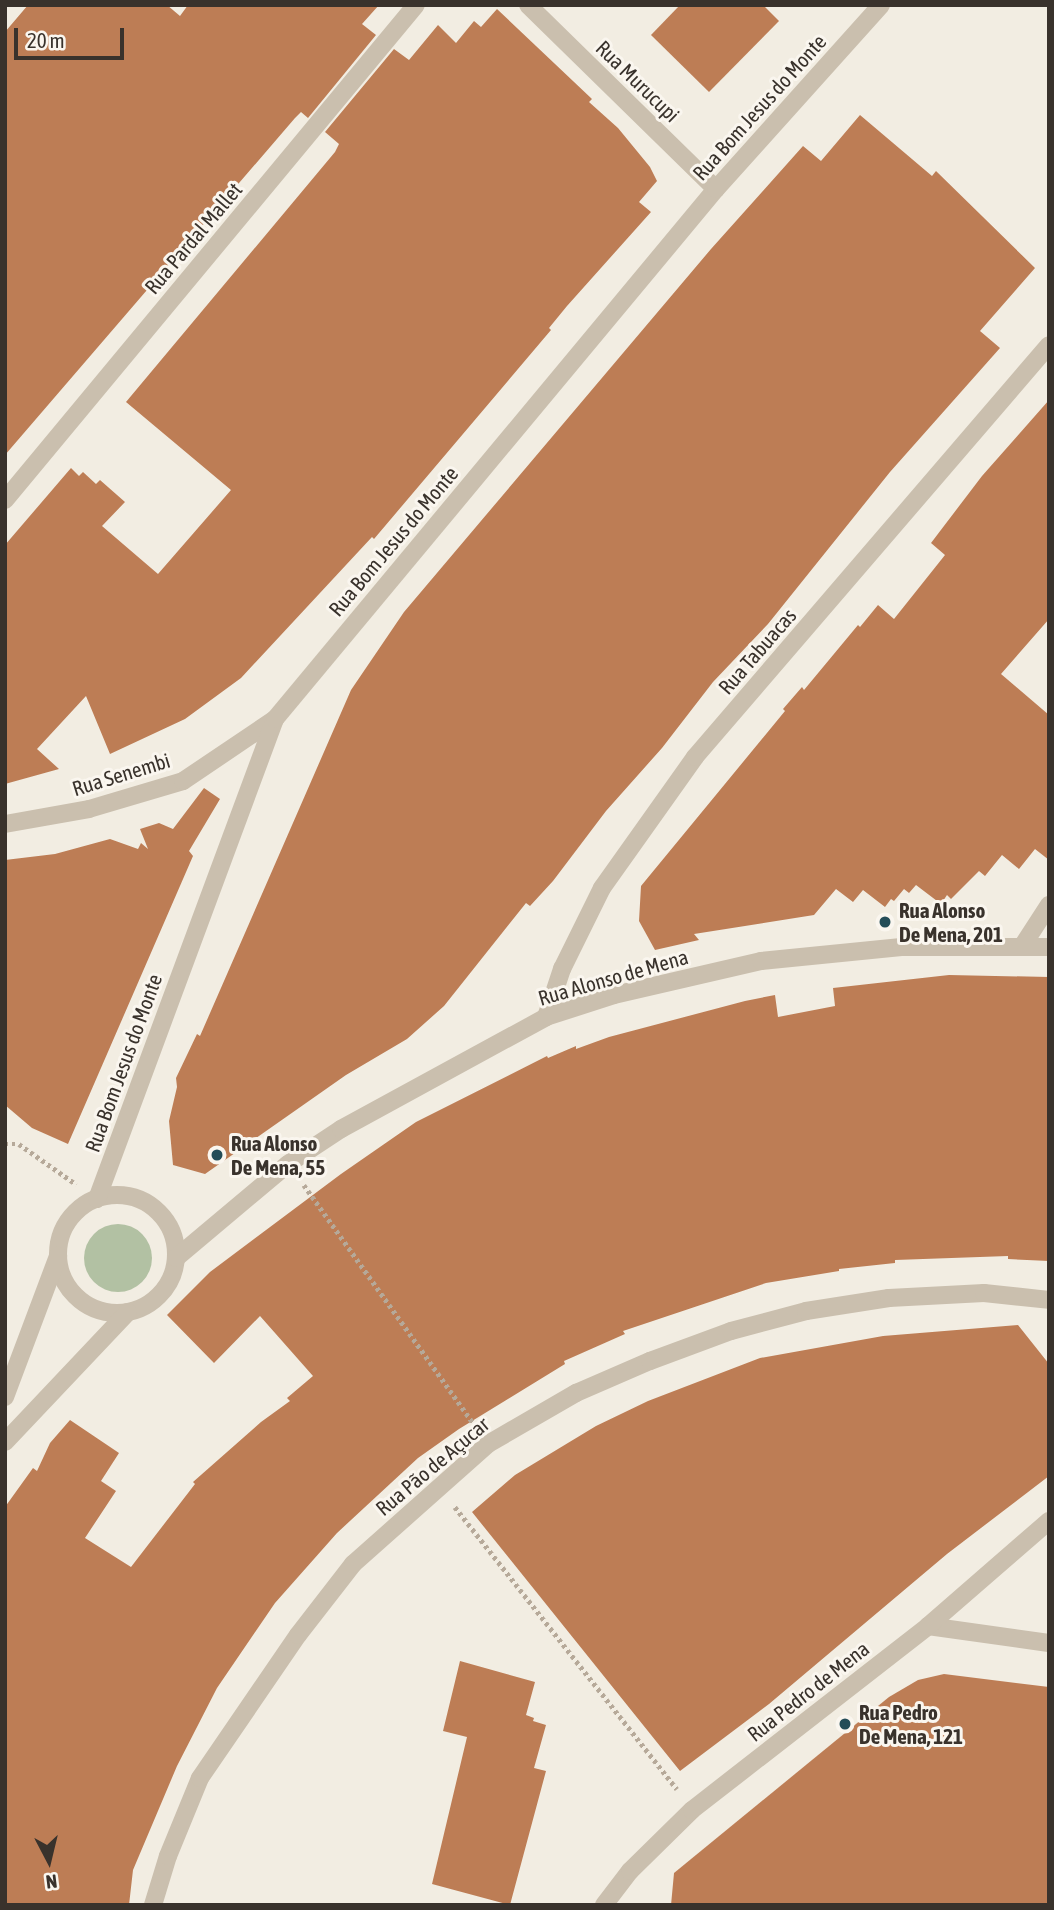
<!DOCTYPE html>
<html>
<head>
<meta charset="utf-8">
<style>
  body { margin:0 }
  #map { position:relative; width:1054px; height:1910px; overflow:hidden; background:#f2ede2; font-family:"Asap Condensed",sans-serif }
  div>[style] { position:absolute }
  .green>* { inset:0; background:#b2c1a3 }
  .round { border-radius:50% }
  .building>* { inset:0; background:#bd7d55 }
  .path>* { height:4.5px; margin-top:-2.25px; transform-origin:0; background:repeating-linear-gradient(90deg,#b6a999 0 3.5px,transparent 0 7px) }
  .minor>* { height:18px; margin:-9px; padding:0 9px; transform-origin:9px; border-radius:9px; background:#cabfae }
  .minor>.ring { margin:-9px; padding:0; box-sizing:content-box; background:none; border:18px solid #cabfae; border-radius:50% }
  .dots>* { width:19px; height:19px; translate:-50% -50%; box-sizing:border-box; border:4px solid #faf6ef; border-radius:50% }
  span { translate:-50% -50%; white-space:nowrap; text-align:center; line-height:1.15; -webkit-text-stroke:6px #faf6ef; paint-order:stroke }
  .street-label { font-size:21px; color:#39322c }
  .poi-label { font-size:21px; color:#39322c; font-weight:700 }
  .left { translate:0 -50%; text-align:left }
  .frame { position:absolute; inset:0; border:7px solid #39322c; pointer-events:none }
  .north { position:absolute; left:14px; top:1826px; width:70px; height:70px; -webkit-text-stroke:5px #faf6ef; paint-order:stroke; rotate:173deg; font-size:19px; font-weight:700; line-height:28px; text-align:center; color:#39322c }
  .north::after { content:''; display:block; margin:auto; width:24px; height:32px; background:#39322c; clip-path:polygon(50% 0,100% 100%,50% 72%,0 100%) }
  .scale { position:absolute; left:14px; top:28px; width:110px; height:32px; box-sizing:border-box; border:4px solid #39322c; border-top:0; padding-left:9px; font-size:21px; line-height:24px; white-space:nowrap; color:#39322c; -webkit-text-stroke:5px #faf6ef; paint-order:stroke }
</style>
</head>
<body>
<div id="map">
  <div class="green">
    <i class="round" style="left:84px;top:1224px;width:68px;height:68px"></i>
  </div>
  <div class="building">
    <i style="clip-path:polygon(28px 5px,167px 5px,180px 16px,188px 5px,379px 5px,362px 24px,376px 35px,308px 118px,301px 112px,295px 118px,5px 455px,5px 32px)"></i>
    <i style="clip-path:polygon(680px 5px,763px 5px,779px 21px,709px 92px,651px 35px)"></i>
    <i style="clip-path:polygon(497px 9px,592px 99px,589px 102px,618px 128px,650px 167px,657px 181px,639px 202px,651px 212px,567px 306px,549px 328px,551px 330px,374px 539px,372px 537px,241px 678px,185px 719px,110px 754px,86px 696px,37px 749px,59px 769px,5px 784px,5px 545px,71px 468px,79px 476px,83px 472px,96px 484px,100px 480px,125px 502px,102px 526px,158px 574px,231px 490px,126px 402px,335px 152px,339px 144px,325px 132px,394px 49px,409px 60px,438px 25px,456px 43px,474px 21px,481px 27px)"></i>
    <i style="clip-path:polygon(860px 115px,932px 176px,936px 171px,1035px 268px,980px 331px,1000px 348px,890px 472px,768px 624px,713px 682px,662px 748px,606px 811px,553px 881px,530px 906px,526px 903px,444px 1006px,407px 1039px,346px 1075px,205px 1174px,173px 1165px,169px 1121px,177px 1087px,176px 1078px,197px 1034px,200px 1036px,351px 690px,404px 612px,711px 249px,803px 146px,821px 161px)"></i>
    <i style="clip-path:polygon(1049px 400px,1049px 619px,1001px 674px,1049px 715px,1049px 860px,1035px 849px,1019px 869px,1002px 855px,985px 876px,979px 871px,951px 899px,947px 895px,941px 904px,916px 885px,909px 893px,904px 889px,894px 901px,891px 899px,885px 907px,863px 890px,853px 902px,836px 889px,814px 915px,694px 934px,699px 940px,655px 950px,639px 921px,641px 886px,785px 711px,783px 709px,802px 687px,804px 690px,858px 625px,860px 627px,878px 605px,894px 619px,945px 555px,931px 543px,982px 476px)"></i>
    <i style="clip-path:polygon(204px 788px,220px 799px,189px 851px,193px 856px,68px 1144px,32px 1128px,5px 1105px,5px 860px,55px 854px,110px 839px,138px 849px,141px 843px,148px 849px,140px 829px,159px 823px,173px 829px)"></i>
    <i style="clip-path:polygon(949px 975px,1049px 977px,1049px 1261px,1008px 1259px,1008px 1256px,895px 1260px,895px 1263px,839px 1269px,839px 1271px,766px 1283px,623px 1331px,625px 1334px,564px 1361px,565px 1364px,459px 1429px,418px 1458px,337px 1533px,275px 1603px,217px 1688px,177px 1766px,133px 1870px,129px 1905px,5px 1905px,5px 1507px,33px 1468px,37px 1471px,50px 1443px,70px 1420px,119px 1453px,101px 1481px,116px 1491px,85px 1538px,131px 1567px,195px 1484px,193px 1482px,261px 1422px,290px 1401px,287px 1398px,313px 1376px,260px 1316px,214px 1363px,167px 1315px,210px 1272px,341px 1174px,416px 1122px,547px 1056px,548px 1058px,576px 1046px,576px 1049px,609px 1037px,745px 1001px,775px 995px,778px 1017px,835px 1006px,833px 988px)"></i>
    <i style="clip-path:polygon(1018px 1325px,1049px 1364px,1049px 1476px,947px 1554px,769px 1704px,680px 1771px,472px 1512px,515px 1475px,596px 1426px,648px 1401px,760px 1358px,883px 1336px)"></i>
    <i style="clip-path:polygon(460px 1661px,535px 1682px,526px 1715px,534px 1718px,533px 1721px,546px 1725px,534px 1768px,546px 1771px,510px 1905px,432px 1884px,467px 1737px,443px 1731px)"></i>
    <i style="clip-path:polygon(944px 1674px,1049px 1687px,1049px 1905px,671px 1905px,674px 1873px,889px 1697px,918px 1680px)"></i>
  </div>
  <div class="path">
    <i style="left:5px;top:1144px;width:14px"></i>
    <i style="left:19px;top:1144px;width:70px;rotate:35.1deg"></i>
    <i style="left:304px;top:1185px;width:292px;rotate:54.6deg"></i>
    <i style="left:455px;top:1507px;width:359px;rotate:51.8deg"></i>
  </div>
  <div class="minor">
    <i style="left:528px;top:5px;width:263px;rotate:44.4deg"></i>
    <i style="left:5px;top:500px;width:643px;rotate:-50.3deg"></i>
    <i style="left:5px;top:824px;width:85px;rotate:-10.1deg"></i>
    <i style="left:89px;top:809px;width:98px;rotate:-16.6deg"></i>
    <i style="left:183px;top:781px;width:111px;rotate:-34deg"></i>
    <i style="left:1023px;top:945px;width:48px;rotate:-57deg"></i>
    <i style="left:546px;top:1017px;width:51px;rotate:-71.6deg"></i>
    <i style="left:562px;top:969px;width:90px;rotate:-63.7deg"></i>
    <i style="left:602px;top:888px;width:161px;rotate:-54.6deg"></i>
    <i style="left:695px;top:757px;width:543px;rotate:-49.33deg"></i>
    <i class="ring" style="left:58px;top:1195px;width:100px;height:100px"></i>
    <i style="left:97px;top:1199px;width:512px;rotate:-69.65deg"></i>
    <i style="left:275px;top:719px;width:689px;rotate:-50.24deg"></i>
    <i style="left:716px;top:189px;width:247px;rotate:-48.1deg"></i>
    <i style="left:176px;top:1258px;width:146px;rotate:-40deg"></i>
    <i style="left:288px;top:1164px;width:64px;rotate:-33.4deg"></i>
    <i style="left:341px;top:1129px;width:234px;rotate:-28.6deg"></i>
    <i style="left:546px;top:1017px;width:71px;rotate:-17.9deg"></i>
    <i style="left:614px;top:995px;width:151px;rotate:-13deg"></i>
    <i style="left:761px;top:961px;width:141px;rotate:-5.7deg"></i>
    <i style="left:901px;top:947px;width:148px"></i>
    <i style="left:5px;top:1397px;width:151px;rotate:-69.4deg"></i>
    <i style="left:5px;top:1442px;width:179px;rotate:-46.6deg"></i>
    <i style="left:928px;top:1626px;width:122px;rotate:8deg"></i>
    <i style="left:153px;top:1905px;width:51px;rotate:-73deg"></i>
    <i style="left:168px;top:1856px;width:84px;rotate:-67.7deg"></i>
    <i style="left:200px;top:1778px;width:173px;rotate:-55.6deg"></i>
    <i style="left:298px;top:1635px;width:90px;rotate:-52.2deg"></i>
    <i style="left:353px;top:1564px;width:181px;rotate:-41.6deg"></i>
    <i style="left:488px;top:1444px;width:102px;rotate:-30.1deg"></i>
    <i style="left:576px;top:1393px;width:81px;rotate:-23.4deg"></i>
    <i style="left:650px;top:1361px;width:86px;rotate:-20.3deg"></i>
    <i style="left:731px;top:1331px;width:78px;rotate:-14.9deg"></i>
    <i style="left:806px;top:1311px;width:84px;rotate:-8.9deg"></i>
    <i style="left:889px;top:1298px;width:95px;rotate:-3deg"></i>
    <i style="left:984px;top:1293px;width:65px;rotate:6.1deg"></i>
    <i style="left:604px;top:1905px;width:43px;rotate:-52.6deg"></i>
    <i style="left:630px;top:1871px;width:87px;rotate:-44.5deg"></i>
    <i style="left:692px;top:1810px;width:299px;rotate:-37.9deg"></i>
    <i style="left:928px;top:1626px;width:160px;rotate:-41deg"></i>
  </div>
  <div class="dots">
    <i style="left:885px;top:922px;background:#244d58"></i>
    <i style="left:217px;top:1155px;background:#244d58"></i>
    <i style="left:845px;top:1724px;background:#244d58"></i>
  </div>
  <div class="street-label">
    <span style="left:638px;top:81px;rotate:44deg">Rua Murucupi</span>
    <span style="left:759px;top:107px;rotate:-48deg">Rua Bom Jesus do Monte</span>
    <span style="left:193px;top:238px;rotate:-50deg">Rua Pardal Mallet</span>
    <span style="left:393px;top:541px;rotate:-50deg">Rua Bom Jesus do Monte</span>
    <span style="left:757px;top:651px;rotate:-49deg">Rua Tabuacas</span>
    <span style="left:121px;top:774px;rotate:-17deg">Rua Senembi</span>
    <span style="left:613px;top:977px;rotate:-16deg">Rua Alonso de Mena</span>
    <span style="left:123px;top:1063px;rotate:-70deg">Rua Bom Jesus do Monte</span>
    <span style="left:432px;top:1466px;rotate:-40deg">Rua Pão de Açucar</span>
    <span style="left:808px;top:1691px;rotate:-38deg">Rua Pedro de Mena</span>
  </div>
  <div class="poi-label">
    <span class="left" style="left:899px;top:922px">Rua Alonso<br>De Mena, 201</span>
    <span class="left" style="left:231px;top:1155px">Rua Alonso<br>De Mena, 55</span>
    <span class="left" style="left:859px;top:1724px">Rua Pedro<br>De Mena, 121</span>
  </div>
  <div class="frame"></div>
  <div class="north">N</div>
  <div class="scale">20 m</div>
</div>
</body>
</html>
